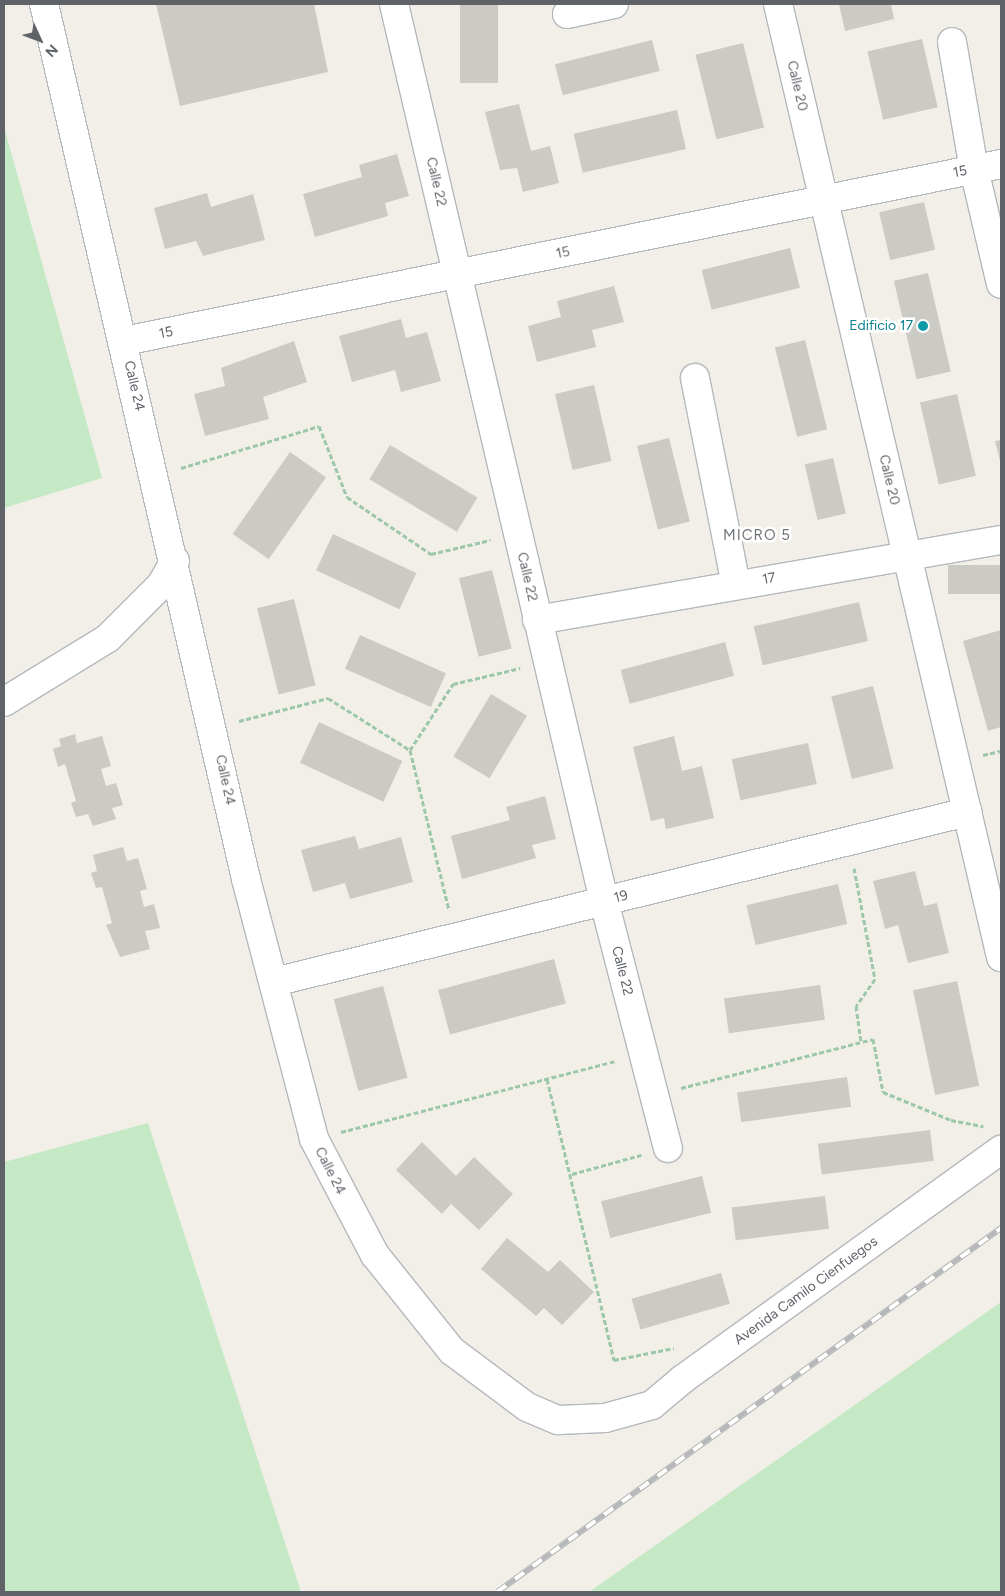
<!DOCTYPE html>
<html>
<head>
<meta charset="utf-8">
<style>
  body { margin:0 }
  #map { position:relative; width:1005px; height:1596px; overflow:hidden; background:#f1efe8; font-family:Figtree,sans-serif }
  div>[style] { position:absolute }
  .green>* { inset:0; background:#c5e8c5 }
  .building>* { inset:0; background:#cccac5; transform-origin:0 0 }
  .path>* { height:3px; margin-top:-1.5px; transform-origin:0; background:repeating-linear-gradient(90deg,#9cc7a9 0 5px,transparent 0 7.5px) }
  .roads { filter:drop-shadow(1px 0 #b5b8bc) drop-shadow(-1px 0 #b5b8bc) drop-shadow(0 1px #b5b8bc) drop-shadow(0 -1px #b5b8bc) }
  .minor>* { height:28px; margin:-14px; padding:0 14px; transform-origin:14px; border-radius:14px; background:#fff }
  .rail>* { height:5.5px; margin-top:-2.75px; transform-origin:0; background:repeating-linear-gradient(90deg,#fff 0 11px,#b6b7b8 0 22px); box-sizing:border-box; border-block:1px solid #b6b7b8 }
  .dots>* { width:14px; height:14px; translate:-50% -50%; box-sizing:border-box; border:2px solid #fff; border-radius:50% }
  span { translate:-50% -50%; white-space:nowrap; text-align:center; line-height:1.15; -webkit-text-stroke:5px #fff; paint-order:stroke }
  .street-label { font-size:14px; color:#5f6368 }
  .culture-label { font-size:14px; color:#0d838f }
  .right { translate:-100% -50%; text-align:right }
  .neighbourhood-label { font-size:15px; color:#70757a; letter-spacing:1px }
  .frame { position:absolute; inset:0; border:5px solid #5f6368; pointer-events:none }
  .north { position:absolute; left:15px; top:15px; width:50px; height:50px; -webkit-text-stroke:4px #fff; paint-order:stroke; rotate:133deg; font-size:14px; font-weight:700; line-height:20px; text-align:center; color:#5f6368 }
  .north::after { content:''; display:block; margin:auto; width:18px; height:22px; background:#5f6368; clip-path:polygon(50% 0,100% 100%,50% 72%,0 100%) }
</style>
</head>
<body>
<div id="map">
  <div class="green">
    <i style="clip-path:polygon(4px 127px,102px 478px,4px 508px)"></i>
    <i style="clip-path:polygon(148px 1123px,301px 1592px,4px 1592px,4px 1162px)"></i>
    <i style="clip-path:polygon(1001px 1302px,1001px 1592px,589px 1592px)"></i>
  </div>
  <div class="building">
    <i style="clip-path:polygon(156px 4px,314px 4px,328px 72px,180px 106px)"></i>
    <i style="left:460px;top:4px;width:38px;height:79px"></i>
    <i style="clip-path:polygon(839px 4px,891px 4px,894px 19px,845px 31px)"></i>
    <i style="left:922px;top:39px;width:70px;height:56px;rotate:77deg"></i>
    <i style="left:652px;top:40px;width:32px;height:100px;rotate:76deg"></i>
    <i style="left:743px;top:43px;width:87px;height:49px;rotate:76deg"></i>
    <i style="clip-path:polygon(519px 104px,531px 151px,550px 146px,559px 183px,523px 192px,517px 168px,500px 170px,485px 112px)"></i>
    <i style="left:677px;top:110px;width:40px;height:106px;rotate:77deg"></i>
    <i style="clip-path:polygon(397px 154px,409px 196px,385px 203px,388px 216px,315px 237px,303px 194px,362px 177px,359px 165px)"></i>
    <i style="clip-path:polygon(207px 193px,211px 207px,253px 194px,265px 240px,203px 256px,196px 241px,165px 249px,154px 208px)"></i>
    <i style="left:924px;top:202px;width:49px;height:46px;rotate:77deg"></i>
    <i style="left:790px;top:248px;width:41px;height:91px;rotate:76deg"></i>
    <i style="left:928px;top:273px;width:101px;height:35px;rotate:77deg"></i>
    <i style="clip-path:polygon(614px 286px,624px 322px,592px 330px,596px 347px,537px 362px,528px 326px,561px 317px,557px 301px)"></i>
    <i style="clip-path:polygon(401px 319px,406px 338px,427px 332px,441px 381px,401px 392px,395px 370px,352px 382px,339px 336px)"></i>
    <i style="left:805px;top:340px;width:92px;height:31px;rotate:76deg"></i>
    <i style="clip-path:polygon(294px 341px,307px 382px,263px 397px,269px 419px,205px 436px,194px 394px,225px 386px,221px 368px)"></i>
    <i style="left:594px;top:385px;width:78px;height:40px;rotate:77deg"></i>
    <i style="left:957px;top:394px;width:84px;height:38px;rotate:77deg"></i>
    <i style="left:669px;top:438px;width:86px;height:33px;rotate:76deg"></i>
    <i style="clip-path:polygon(1001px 440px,1001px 465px,995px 441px)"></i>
    <i style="left:390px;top:445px;width:102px;height:40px;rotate:31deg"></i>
    <i style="left:290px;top:452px;width:44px;height:100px;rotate:35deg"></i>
    <i style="left:833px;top:458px;width:57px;height:29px;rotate:77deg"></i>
    <i style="left:333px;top:534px;width:92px;height:40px;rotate:25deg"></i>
    <i style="left:1001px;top:565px;width:29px;height:53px;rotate:90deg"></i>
    <i style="left:492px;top:570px;width:81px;height:34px;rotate:76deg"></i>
    <i style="left:294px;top:599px;width:89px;height:38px;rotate:76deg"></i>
    <i style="left:859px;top:602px;width:40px;height:108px;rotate:77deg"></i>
    <i style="clip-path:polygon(1001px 630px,1001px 727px,988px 731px,963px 641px)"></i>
    <i style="left:360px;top:635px;width:94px;height:37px;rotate:24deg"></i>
    <i style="left:725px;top:642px;width:35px;height:108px;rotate:75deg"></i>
    <i style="left:873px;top:686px;width:85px;height:43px;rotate:76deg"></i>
    <i style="left:491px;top:694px;width:42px;height:73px;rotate:31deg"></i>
    <i style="left:319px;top:722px;width:92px;height:45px;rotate:25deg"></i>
    <i style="clip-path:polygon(75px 734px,77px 743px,102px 736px,111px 766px,101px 769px,106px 786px,116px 783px,123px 805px,112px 808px,116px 819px,93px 826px,88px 814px,76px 817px,71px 803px,76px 801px,65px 764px,58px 767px,53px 749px,61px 746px,59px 739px)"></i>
    <i style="clip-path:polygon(674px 736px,682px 771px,702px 766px,714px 818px,666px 829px,664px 818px,651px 821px,633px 747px)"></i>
    <i style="left:808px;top:743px;width:42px;height:78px;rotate:78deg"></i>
    <i style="clip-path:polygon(545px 796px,556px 839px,532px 845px,536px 858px,462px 879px,451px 836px,510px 820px,506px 807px)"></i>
    <i style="clip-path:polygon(355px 836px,359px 849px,401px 837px,413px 882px,350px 899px,345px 883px,313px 892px,301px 850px)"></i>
    <i style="clip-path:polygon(123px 847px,127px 861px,138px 858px,147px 889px,140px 891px,144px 907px,154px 904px,160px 928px,145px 931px,150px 949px,120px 957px,106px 925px,112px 923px,102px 887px,96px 888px,91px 873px,97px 871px,93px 855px)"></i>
    <i style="clip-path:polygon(915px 871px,924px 906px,937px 903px,949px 953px,908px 963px,898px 925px,885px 929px,873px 881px)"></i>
    <i style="left:838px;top:884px;width:41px;height:94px;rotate:77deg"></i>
    <i style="left:554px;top:959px;width:46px;height:120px;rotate:75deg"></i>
    <i style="left:957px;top:981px;width:107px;height:45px;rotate:78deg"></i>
    <i style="left:820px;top:985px;width:35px;height:97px;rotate:82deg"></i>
    <i style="left:383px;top:986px;width:95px;height:51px;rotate:75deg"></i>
    <i style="left:847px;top:1077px;width:30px;height:111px;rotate:82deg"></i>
    <i style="left:930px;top:1130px;width:31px;height:113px;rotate:83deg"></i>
    <i style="clip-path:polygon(422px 1142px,456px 1176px,474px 1157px,513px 1194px,479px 1230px,451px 1204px,442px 1214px,396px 1170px)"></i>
    <i style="left:702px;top:1176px;width:38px;height:104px;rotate:76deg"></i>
    <i style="left:825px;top:1196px;width:33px;height:94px;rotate:83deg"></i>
    <i style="clip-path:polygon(507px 1238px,548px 1272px,560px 1260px,594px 1292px,562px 1325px,544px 1308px,536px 1316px,481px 1269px)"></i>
    <i style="left:721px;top:1273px;width:32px;height:93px;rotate:74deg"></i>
  </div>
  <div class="path">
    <i style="left:181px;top:468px;width:144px;rotate:-16.9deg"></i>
    <i style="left:319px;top:426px;width:76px;rotate:68.5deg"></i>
    <i style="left:347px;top:497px;width:102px;rotate:34.2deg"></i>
    <i style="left:431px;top:554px;width:61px;rotate:-13.3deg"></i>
    <i style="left:239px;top:721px;width:92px;rotate:-14.5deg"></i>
    <i style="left:328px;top:698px;width:97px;rotate:32.4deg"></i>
    <i style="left:410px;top:750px;width:79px;rotate:-56.9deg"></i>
    <i style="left:453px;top:684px;width:69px;rotate:-13.4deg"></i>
    <i style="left:410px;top:750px;width:165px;rotate:76.3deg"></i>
    <i style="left:983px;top:755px;width:18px;rotate:-13deg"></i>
    <i style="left:854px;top:868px;width:113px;rotate:79.3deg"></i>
    <i style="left:875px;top:979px;width:33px;rotate:125deg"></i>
    <i style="left:856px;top:1006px;width:35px;rotate:82deg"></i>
    <i style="left:547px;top:1079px;width:289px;rotate:76.6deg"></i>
    <i style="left:614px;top:1360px;width:61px;rotate:-11.3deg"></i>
    <i style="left:681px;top:1088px;width:198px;rotate:-14.3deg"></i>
    <i style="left:873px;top:1039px;width:54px;rotate:79.3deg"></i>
    <i style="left:883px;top:1092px;width:74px;rotate:22.4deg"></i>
    <i style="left:951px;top:1120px;width:33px;rotate:11deg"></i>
    <i style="left:341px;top:1132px;width:284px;rotate:-14.5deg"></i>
    <i style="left:572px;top:1174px;width:72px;rotate:-15.4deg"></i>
  </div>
  <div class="roads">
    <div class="minor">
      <i style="left:44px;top:4px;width:898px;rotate:77deg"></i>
      <i style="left:246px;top:879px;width:269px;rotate:75.3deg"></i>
      <i style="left:314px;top:1139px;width:131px;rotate:62.3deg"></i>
      <i style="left:375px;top:1255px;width:123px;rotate:51.3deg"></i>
      <i style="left:452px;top:1351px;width:94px;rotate:36.7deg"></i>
      <i style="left:527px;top:1407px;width:34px;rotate:23deg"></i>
      <i style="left:558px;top:1420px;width:47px;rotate:-2.4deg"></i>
      <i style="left:605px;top:1418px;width:49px;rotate:-15.5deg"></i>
      <i style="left:652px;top:1405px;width:40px;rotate:-40deg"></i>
      <i style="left:683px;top:1379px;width:392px;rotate:-35.8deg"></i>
      <i style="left:394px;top:4px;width:921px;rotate:76.82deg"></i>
      <i style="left:604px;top:901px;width:255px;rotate:75.5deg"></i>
      <i style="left:778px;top:4px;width:979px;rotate:76.83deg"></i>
      <i style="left:567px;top:14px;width:48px;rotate:-12deg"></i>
      <i style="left:952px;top:42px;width:129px;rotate:80.2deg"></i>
      <i style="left:974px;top:169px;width:118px;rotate:76.8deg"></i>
      <i style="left:124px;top:341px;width:895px;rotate:-11.41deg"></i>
      <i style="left:695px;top:378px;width:211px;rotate:78.8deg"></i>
      <i style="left:537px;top:620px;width:471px;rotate:-9.8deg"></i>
      <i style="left:4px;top:702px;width:122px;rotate:-31.6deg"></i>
      <i style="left:108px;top:638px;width:75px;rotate:-45deg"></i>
      <i style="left:161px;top:585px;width:28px;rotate:-60deg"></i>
      <i style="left:274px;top:982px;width:714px;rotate:-13.78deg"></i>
    </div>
  </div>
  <div class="rail">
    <i style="left:497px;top:1592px;width:622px;rotate:-35.84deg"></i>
  </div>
  <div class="dots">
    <i style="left:923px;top:326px;background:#0f9aa8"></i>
  </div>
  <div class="street-label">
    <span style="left:797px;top:86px;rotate:77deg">Calle 20</span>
    <span style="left:960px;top:172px;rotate:-11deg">15</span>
    <span style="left:436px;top:182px;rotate:77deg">Calle 22</span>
    <span style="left:563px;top:253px;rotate:-11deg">15</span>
    <span style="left:166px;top:333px;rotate:-11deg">15</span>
    <span style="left:134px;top:386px;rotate:77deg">Calle 24</span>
    <span style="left:889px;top:480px;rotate:77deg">Calle 20</span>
    <span style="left:527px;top:577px;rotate:77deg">Calle 22</span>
    <span style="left:769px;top:579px;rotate:-10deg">17</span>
    <span style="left:225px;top:780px;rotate:78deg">Calle 24</span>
    <span style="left:621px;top:897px;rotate:-14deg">19</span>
    <span style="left:622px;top:971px;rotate:76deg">Calle 22</span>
    <span style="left:330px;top:1171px;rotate:63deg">Calle 24</span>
    <span style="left:806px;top:1291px;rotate:-36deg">Avenida Camilo Cienfuegos</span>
  </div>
  <div class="culture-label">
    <span class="right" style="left:913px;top:326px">Edificio 17</span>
  </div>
  <div class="neighbourhood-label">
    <span style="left:757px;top:536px">MICRO 5</span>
  </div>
  <div class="frame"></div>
  <div class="north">N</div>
</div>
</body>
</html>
